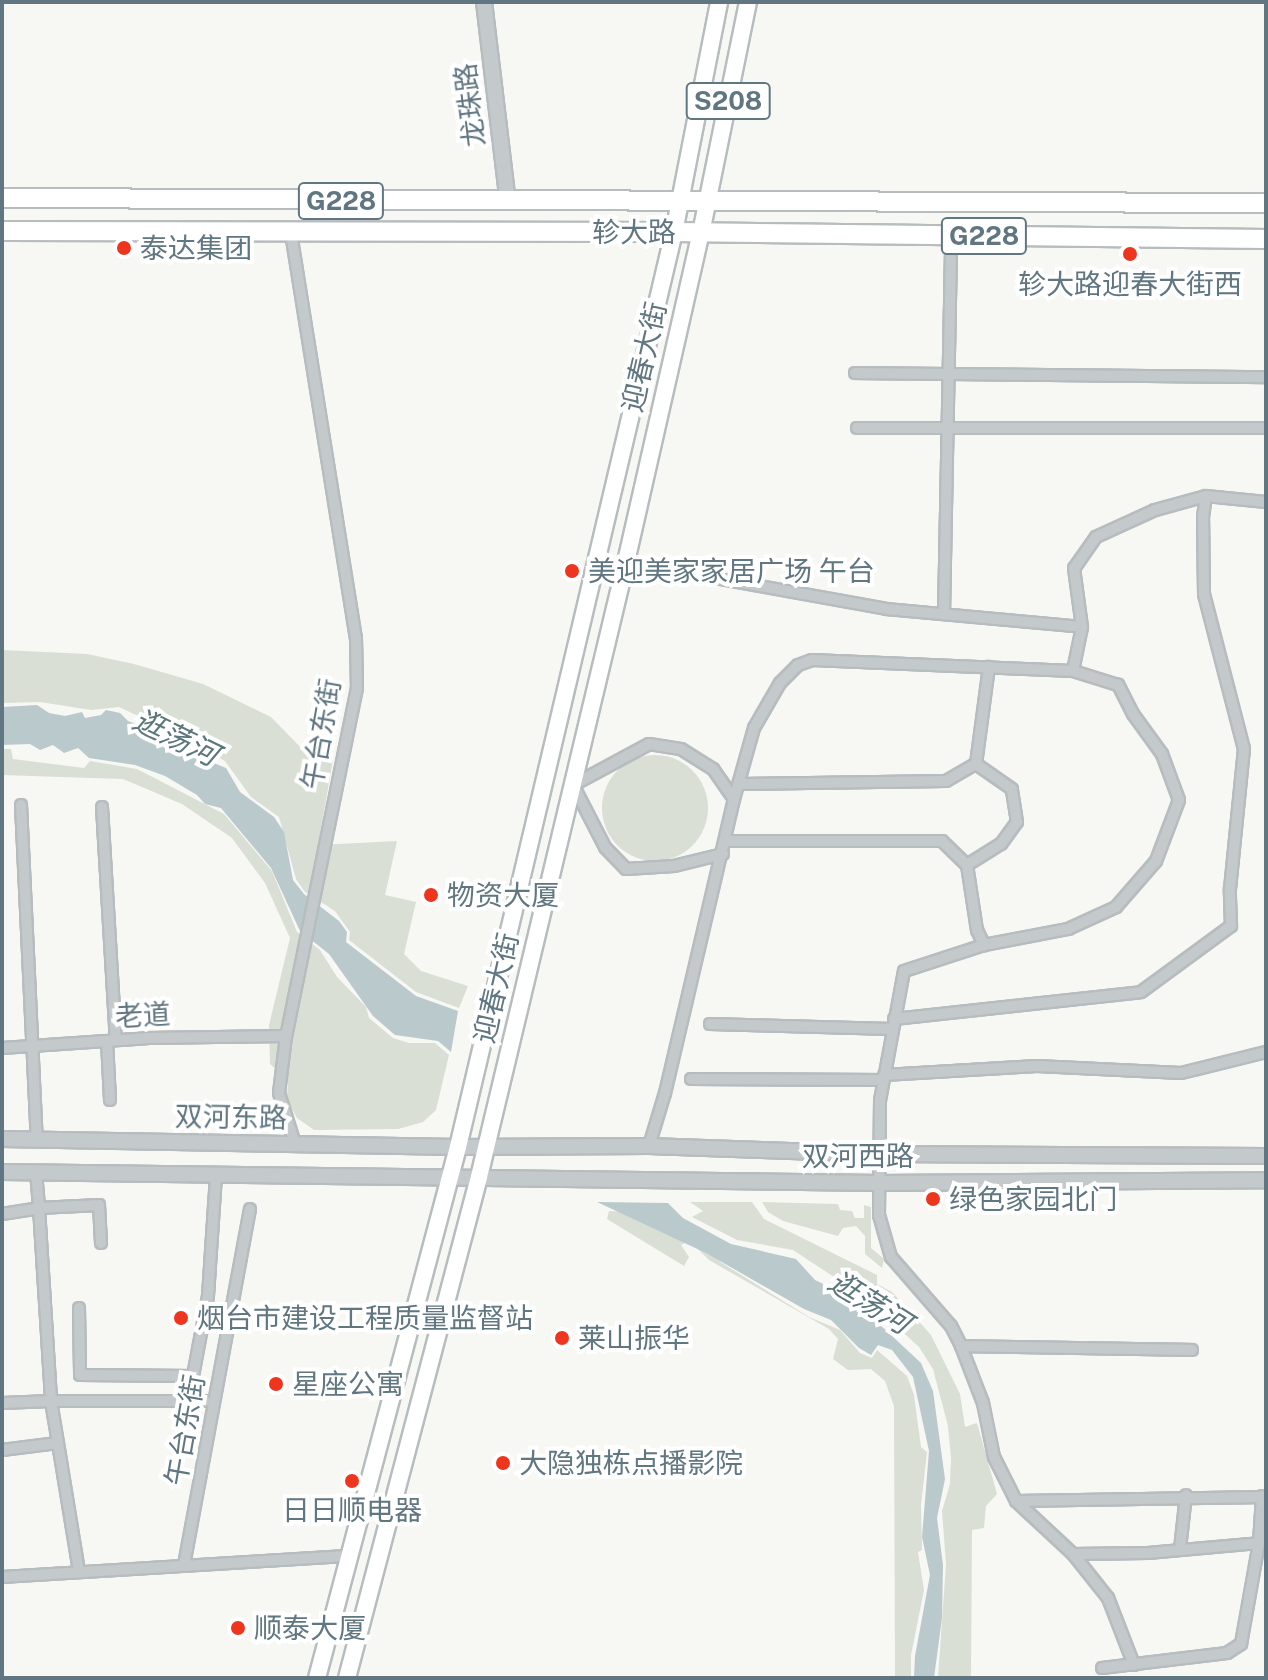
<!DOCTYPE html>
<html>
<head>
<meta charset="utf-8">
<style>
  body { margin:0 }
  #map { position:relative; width:1268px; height:1680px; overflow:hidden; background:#f7f7f4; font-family:"Public Sans","Noto Sans SC",sans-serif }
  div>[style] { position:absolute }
  .green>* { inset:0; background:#d9dfd4 }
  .round { border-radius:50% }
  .water>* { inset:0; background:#bac9cb }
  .roads { filter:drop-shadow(2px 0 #b7bcbf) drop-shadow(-2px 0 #b7bcbf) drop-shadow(0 2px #b7bcbf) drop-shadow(0 -2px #b7bcbf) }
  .minor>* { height:10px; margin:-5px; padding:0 5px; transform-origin:5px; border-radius:5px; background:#c4c9cc }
  .tertiary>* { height:14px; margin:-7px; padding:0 7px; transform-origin:7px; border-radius:7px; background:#c4c9cc }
  .primary>* { height:16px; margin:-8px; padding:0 8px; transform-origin:8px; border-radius:8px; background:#fff }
  .trunk>* { height:18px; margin:-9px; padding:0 9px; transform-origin:9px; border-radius:9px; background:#fff }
  .dots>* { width:22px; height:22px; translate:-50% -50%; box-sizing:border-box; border:4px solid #fff; border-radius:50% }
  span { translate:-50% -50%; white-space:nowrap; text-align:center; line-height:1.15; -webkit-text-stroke:8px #fff; paint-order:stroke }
  .shield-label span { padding:2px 6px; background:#fff; border:2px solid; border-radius:6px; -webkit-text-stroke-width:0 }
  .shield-label { font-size:26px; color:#607681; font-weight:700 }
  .street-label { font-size:28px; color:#607681 }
  .poi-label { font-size:28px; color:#607681 }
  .left { translate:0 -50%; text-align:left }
  .water-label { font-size:30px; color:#5b777c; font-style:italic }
  .frame { position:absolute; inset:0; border:4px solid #607681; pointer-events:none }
</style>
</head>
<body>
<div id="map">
  <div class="green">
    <i style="clip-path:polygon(2px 650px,87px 654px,134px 664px,203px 684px,271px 717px,310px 757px,333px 760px,318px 845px,397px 841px,385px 895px,416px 902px,404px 954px,421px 971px,468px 986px,459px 1008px,416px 992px,349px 940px,350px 932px,335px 911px,305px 892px,296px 879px,279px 817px,251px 797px,225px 761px,195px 745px,173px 742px,151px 722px,119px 707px,91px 710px,40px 702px,2px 703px)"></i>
    <i style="clip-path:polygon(2px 749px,11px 749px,13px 759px,84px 768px,90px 761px,137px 769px,224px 814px,272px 871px,297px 932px,320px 950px,337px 977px,366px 1007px,369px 1018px,393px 1038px,409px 1043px,435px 1043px,449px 1055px,436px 1110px,423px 1122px,398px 1129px,314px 1130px,297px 1118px,287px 1100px,288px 1080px,270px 1064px,269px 1025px,290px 938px,265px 883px,232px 838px,182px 804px,123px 779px,2px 775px)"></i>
    <i class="round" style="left:602px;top:755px;width:106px;height:106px"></i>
    <i style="clip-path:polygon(690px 1202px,752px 1202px,764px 1219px,877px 1275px,877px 1284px,892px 1292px,931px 1335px,960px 1394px,965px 1427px,977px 1423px,997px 1494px,986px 1506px,984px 1528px,972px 1530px,971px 1677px,938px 1678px,946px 1564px,942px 1511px,950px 1484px,951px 1458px,948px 1426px,933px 1369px,919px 1347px,866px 1298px,793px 1250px,737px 1240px,692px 1217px,703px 1211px)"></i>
    <i style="clip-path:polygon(762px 1202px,838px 1204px,840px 1210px,852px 1211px,855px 1218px,864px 1218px,864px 1205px,871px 1207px,871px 1248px,884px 1259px,882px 1268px,865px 1254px,865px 1236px,856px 1226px,843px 1228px,838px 1236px,783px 1221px,768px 1212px)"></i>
    <i style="clip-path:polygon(609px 1211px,627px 1212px,690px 1237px,722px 1263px,809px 1317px,840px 1330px,860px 1353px,872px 1358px,877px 1350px,907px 1376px,914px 1395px,921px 1447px,927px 1452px,921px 1505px,922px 1550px,918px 1552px,924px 1590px,911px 1655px,911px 1678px,895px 1678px,894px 1406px,885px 1381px,871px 1369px,848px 1370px,833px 1359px,838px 1339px,829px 1329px,709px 1260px,695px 1246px,687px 1242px,681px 1245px,689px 1257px,684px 1266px,607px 1219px)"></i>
  </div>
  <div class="water">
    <i style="clip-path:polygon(37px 705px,49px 713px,65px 716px,82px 712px,85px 718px,101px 715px,106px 710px,120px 713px,128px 721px,162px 733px,171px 752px,192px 748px,199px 757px,226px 768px,240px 792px,274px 817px,284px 832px,293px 880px,304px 894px,339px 921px,347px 932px,346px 942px,416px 996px,458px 1011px,451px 1052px,438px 1041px,395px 1035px,373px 1016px,329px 954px,300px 931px,271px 868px,221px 808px,205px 804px,197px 795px,165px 776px,135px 765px,89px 758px,78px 748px,64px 753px,53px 745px,40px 750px,30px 744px,2px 745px,2px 707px)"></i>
    <i style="clip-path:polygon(597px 1202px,668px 1203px,683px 1218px,731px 1244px,796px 1259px,815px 1280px,862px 1303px,877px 1322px,921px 1363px,933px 1391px,945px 1479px,937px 1518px,943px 1565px,942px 1618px,934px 1678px,914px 1678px,915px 1656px,930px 1575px,922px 1537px,929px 1451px,913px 1377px,892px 1350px,878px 1345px,871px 1355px,859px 1348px,831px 1320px,804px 1309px,706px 1253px)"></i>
  </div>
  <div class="roads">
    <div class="minor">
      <i style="left:291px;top:233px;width:410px;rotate:80.9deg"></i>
      <i style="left:356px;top:638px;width:50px;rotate:88.9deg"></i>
      <i style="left:357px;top:688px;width:355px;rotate:101.5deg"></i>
      <i style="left:286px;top:1036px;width:57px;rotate:97deg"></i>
      <i style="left:279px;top:1093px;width:53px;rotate:72.6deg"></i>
      <i style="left:855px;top:373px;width:411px;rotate:0.6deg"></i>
      <i style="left:857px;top:428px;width:409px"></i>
      <i style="left:1206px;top:496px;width:60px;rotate:5.7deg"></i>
      <i style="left:626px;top:562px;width:264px;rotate:10.2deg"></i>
      <i style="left:886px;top:609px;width:197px;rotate:5.2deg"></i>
      <i style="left:1082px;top:627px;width:45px;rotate:101.6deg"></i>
      <i style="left:1073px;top:671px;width:261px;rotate:-177.6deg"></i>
      <i style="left:812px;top:660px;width:15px;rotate:160deg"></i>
      <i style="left:798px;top:665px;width:25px;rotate:135deg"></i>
      <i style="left:780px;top:683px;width:52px;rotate:120deg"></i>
      <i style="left:754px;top:728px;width:74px;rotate:105.7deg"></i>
      <i style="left:734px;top:799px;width:302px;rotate:103.2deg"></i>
      <i style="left:665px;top:1093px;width:55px;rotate:106.8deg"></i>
      <i style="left:944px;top:614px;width:378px;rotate:-88.9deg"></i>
      <i style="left:740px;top:784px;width:206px;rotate:-0.8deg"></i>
      <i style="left:946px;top:781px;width:34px;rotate:-30deg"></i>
      <i style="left:976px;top:764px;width:98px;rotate:-82.4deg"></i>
      <i style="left:21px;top:805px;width:335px;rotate:87.3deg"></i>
      <i style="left:102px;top:807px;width:233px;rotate:86.6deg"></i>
      <i style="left:726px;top:841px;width:216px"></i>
      <i style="left:942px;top:841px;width:35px;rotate:44deg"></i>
      <i style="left:967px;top:865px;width:66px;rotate:81.3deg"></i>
      <i style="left:977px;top:930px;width:17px;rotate:65deg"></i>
      <i style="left:984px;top:945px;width:84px;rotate:162deg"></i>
      <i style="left:904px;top:971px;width:131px;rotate:100.5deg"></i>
      <i style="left:880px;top:1100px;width:115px;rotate:90.5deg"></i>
      <i style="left:879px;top:1215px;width:44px;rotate:74.1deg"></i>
      <i style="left:891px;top:1257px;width:91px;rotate:49deg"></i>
      <i style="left:951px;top:1326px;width:22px;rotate:63deg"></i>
      <i style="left:961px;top:1346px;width:61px;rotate:68.9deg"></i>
      <i style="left:983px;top:1403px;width:55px;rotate:78.5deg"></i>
      <i style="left:994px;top:1457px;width:49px;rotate:63.4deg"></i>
      <i style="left:1016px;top:1501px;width:250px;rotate:-0.9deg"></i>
      <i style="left:723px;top:854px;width:50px;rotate:166.2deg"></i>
      <i style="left:674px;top:866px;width:48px;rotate:176.4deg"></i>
      <i style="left:626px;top:869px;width:30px;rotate:-134deg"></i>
      <i style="left:605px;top:847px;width:70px;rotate:-117.3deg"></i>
      <i style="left:573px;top:785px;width:86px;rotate:-28.3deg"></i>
      <i style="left:649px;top:744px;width:32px;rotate:9deg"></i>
      <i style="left:681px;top:749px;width:38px;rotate:32deg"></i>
      <i style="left:713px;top:769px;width:37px;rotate:55deg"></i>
      <i style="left:967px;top:865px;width:40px;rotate:-32deg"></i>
      <i style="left:1001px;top:844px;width:27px;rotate:-54deg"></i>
      <i style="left:1017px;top:822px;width:33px;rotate:-99deg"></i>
      <i style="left:1012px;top:789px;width:44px;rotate:-145.2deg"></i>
      <i style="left:984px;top:945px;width:86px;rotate:-10.8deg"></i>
      <i style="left:1068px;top:929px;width:53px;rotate:-24.6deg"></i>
      <i style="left:1116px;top:907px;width:61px;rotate:-49deg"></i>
      <i style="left:1156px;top:861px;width:65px;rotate:-69.3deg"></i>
      <i style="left:1179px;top:800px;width:49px;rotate:-110.3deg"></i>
      <i style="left:1162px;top:754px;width:49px;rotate:-125.9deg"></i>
      <i style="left:1133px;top:714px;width:33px;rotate:-117deg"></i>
      <i style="left:1118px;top:685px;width:47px;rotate:-162.7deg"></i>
      <i style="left:894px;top:1019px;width:248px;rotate:-6.2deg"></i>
      <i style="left:1141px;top:992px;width:112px;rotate:-36.3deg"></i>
      <i style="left:1231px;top:926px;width:37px;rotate:-92deg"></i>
      <i style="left:1230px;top:889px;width:141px;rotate:-84.3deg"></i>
      <i style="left:1244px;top:749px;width:160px;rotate:-104.5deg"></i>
      <i style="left:1204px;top:594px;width:77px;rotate:-90.7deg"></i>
      <i style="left:1203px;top:517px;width:21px;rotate:-82deg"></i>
      <i style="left:1206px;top:496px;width:53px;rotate:164.6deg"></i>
      <i style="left:1155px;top:510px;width:65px;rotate:155.4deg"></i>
      <i style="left:1096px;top:537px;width:38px;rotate:125deg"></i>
      <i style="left:1074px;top:568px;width:60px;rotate:82.3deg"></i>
      <i style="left:710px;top:1024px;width:182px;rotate:1.6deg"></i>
      <i style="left:107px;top:1041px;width:59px;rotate:87.1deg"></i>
      <i style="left:2px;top:1048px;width:145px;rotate:-3.9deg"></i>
      <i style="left:147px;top:1038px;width:139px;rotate:-0.8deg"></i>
      <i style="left:884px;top:1075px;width:153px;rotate:-3.4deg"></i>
      <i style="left:1037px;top:1066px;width:144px;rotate:2.8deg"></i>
      <i style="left:1181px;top:1073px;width:88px;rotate:-13.9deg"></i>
      <i style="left:691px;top:1079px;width:192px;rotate:0.3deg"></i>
      <i style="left:36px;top:1172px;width:36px;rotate:85deg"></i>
      <i style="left:39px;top:1208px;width:60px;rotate:-2.9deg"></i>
      <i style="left:99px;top:1205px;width:38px;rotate:87deg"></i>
      <i style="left:2px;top:1214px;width:37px;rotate:-9deg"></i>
      <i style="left:39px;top:1208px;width:193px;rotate:86.4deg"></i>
      <i style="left:51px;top:1401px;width:49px;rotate:177.7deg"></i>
      <i style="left:79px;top:1308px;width:67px;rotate:89.1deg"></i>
      <i style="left:80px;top:1375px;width:113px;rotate:0.5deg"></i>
      <i style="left:193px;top:1376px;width:81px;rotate:-79.4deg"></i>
      <i style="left:208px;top:1296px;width:122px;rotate:-86.2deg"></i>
      <i style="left:961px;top:1346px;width:231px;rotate:1deg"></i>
      <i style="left:58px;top:1443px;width:43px;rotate:-99.5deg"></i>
      <i style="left:51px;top:1401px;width:154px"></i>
      <i style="left:2px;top:1450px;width:56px;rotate:-7.1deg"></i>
      <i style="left:58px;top:1443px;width:130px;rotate:80.7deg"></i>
      <i style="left:1016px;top:1501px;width:78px;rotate:42.9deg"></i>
      <i style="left:1180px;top:1549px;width:54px;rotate:-83.7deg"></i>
      <i style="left:184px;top:1565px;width:362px;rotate:-79.5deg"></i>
      <i style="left:2px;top:1577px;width:348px;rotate:-3.5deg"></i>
      <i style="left:1134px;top:1665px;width:72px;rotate:-111.2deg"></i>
      <i style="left:1108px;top:1598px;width:56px;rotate:-128.5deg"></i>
      <i style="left:1073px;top:1554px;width:75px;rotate:-0.8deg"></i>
      <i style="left:1148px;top:1553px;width:111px;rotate:-5.1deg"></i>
      <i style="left:1102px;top:1668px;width:126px;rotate:-6.8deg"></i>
      <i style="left:1227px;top:1653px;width:17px;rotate:-33deg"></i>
      <i style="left:1241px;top:1644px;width:103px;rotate:-79.9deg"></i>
      <i style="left:1259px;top:1543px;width:47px;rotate:-86.3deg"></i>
    </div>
    <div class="tertiary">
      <i style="left:484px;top:2px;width:201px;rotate:83.2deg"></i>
      <i style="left:2px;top:1139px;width:456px;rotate:1deg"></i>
      <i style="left:458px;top:1147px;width:191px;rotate:-0.3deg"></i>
      <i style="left:649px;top:1146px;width:233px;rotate:2deg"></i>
      <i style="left:882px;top:1154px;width:384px;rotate:0.3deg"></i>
      <i style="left:2px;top:1172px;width:879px;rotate:0.72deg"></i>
      <i style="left:881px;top:1183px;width:385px;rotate:-0.4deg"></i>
    </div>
    <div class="primary">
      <i style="left:317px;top:1678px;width:549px;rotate:-75.13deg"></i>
      <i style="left:458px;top:1147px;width:940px;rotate:-76.72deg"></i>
      <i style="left:674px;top:232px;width:234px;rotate:-78.9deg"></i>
      <i style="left:347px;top:1678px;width:518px;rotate:-75.24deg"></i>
      <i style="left:479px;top:1177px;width:632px;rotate:-76.56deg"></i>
      <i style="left:626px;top:562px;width:337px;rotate:-77.2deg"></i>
      <i style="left:701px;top:233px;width:236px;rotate:-78.5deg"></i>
    </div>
    <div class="trunk">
      <i style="left:2px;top:198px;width:1264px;rotate:0.23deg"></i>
      <i style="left:2px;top:231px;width:672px;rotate:0.09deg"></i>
      <i style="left:674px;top:232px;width:592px;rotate:0.68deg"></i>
    </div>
  </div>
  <div class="dots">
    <i style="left:124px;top:248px;background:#ee351d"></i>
    <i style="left:1130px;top:254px;background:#ee351d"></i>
    <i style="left:572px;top:571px;background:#ee351d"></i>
    <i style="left:431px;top:895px;background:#ee351d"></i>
    <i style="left:933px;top:1199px;background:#ee351d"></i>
    <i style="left:181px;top:1318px;background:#ee351d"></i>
    <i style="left:562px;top:1338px;background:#ee351d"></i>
    <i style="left:276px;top:1384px;background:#ee351d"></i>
    <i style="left:503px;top:1463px;background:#ee351d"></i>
    <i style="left:352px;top:1481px;background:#ee351d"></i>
    <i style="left:238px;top:1628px;background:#ee351d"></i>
  </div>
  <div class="shield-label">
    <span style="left:728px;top:101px">S208</span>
    <span style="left:341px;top:201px">G228</span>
    <span style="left:984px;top:236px">G228</span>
  </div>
  <div class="street-label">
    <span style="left:470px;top:105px;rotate:-97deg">龙珠路</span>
    <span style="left:634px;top:232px">轸大路</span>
    <span style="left:644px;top:357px;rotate:-77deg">迎春大街</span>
    <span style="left:321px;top:734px;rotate:-80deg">午台东街</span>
    <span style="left:496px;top:988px;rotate:-77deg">迎春大街</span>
    <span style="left:143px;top:1015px;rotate:-3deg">老道</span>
    <span style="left:231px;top:1117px;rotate:1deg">双河东路</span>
    <span style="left:858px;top:1156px">双河西路</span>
    <span style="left:185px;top:1430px;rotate:-80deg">午台东街</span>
  </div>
  <div class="poi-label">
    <span class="left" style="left:140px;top:248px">泰达集团</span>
    <span style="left:1130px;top:284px">轸大路迎春大街西</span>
    <span class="left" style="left:588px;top:571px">美迎美家家居广场 午台</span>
    <span class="left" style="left:447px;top:895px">物资大厦</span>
    <span class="left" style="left:949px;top:1199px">绿色家园北门</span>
    <span class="left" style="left:197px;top:1318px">烟台市建设工程质量监督站</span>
    <span class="left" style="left:578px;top:1338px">莱山振华</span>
    <span class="left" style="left:292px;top:1384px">星座公寓</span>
    <span class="left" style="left:519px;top:1463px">大隐独栋点播影院</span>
    <span style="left:352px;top:1510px">日日顺电器</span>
    <span class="left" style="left:254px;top:1628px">顺泰大厦</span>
  </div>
  <div class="water-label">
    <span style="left:176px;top:737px;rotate:26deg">逛荡河</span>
    <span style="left:870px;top:1302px;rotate:32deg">逛荡河</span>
  </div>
  <div class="frame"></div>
</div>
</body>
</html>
